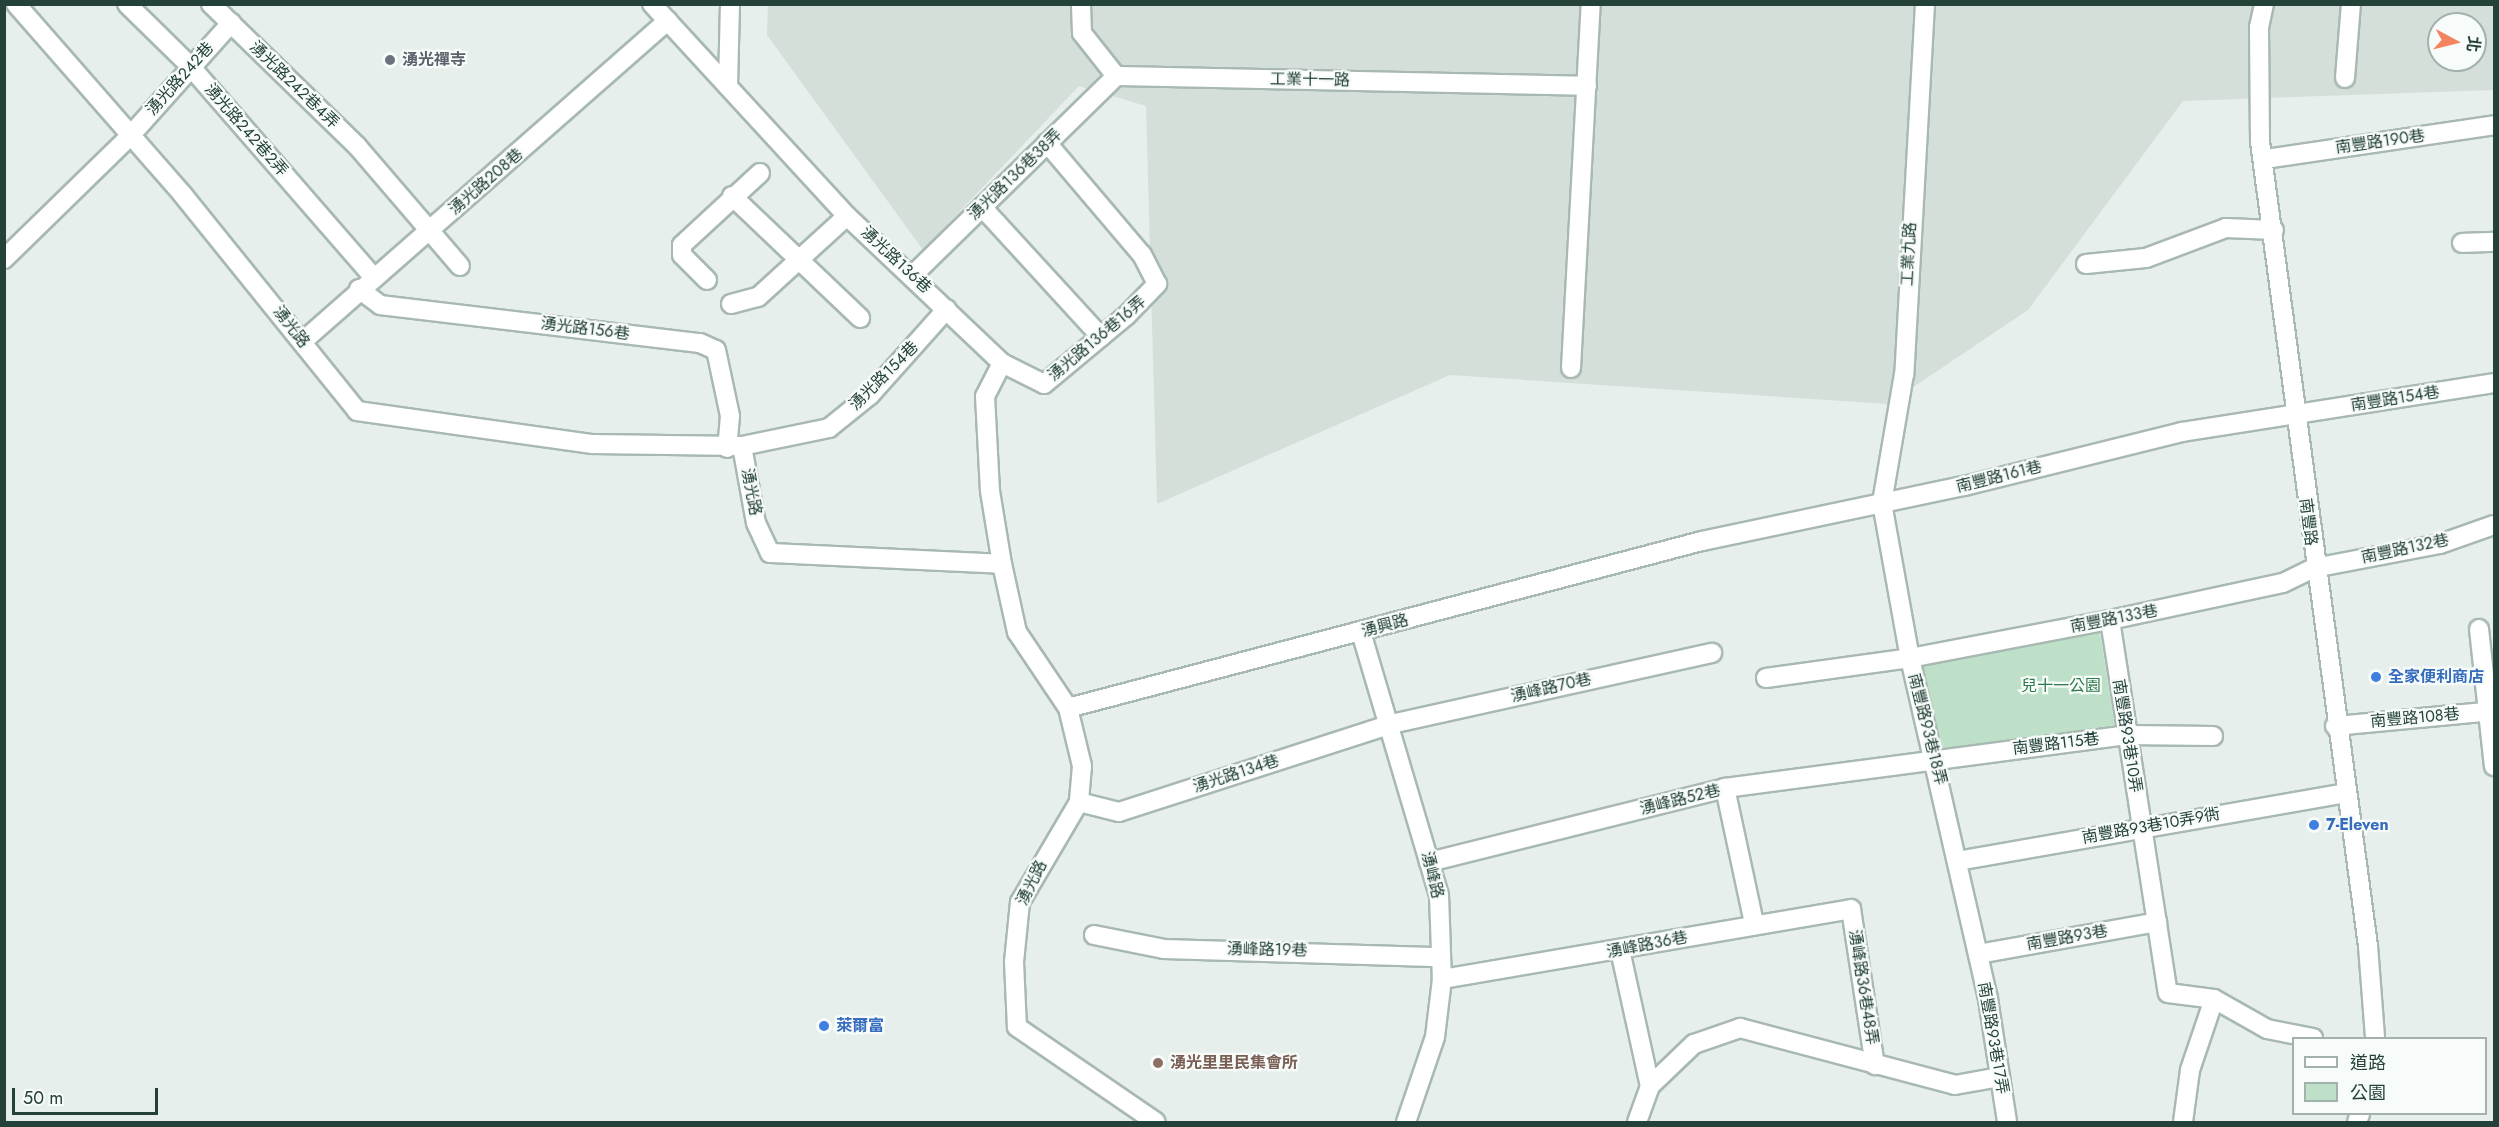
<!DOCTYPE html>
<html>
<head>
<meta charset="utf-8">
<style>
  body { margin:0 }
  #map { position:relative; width:2499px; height:1127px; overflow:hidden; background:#e6efeb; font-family:Jost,"Noto Sans TC",sans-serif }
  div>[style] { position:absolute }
  .built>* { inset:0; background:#d4dfda }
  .green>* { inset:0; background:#bfe0c8; transform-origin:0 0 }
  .roads { filter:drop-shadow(2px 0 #a8b8b2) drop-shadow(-2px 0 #a8b8b2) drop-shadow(0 2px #a8b8b2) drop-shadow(0 -2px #a8b8b2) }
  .street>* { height:18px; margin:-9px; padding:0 9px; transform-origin:9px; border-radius:9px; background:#fff }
  .dots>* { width:16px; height:16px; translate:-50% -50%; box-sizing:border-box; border:3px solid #f7fbf9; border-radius:50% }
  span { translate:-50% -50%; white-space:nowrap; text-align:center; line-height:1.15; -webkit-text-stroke:4.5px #f7fbf9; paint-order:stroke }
  .worship-label { font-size:16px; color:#5b616d; font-weight:700 }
  .left { translate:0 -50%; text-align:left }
  .street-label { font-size:16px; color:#24423a }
  .shop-label { font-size:16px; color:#366cbe; font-weight:700 }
  .park-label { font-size:16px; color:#2d7a4b }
  .education-label { font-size:16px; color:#785e54; font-weight:700 }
  .frame { position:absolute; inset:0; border:6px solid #24423a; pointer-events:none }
  .legend { position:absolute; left:2292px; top:1037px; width:195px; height:78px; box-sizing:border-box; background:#f7fbf9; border:2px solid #a3b1ad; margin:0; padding:8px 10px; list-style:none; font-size:18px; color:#24423a }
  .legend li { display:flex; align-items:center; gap:12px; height:30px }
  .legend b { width:30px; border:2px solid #a3b1ad }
  .north { position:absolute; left:2427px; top:12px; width:60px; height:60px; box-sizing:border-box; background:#f7fbf9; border:2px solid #a3b1ad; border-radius:50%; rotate:97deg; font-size:16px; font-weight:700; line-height:24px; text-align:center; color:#24423a }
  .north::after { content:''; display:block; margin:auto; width:21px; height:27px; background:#f4845f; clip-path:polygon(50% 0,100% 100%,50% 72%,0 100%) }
  .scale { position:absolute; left:12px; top:1088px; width:146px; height:27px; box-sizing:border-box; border:3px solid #24423a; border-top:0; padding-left:8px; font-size:18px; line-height:21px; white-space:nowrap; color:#24423a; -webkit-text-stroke:4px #f7fbf9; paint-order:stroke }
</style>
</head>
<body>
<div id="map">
  <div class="built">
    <i style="clip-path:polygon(evenodd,768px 4px,2494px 4px,2494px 90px,2183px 101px,2028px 310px,1888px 404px,1450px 375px,1157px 504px,1146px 106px,1079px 86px,923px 250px,767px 35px,768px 4px,2439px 24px,2475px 24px,2475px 60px,2439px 60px,2439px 24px)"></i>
  </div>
  <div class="green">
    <i style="left:2100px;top:633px;width:93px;height:180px;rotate:81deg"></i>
  </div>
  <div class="roads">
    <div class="street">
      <i style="left:16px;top:4px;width:254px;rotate:48.8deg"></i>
      <i style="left:183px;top:195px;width:277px;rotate:51.1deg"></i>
      <i style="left:357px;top:411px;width:238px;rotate:8deg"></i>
      <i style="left:593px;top:444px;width:149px;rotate:0.8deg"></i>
      <i style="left:742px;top:446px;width:78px;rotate:79.7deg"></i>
      <i style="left:756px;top:523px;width:33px;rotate:65deg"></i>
      <i style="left:770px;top:553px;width:232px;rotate:2.7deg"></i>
      <i style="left:1002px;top:564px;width:70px;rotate:77.6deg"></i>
      <i style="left:1017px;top:632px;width:92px;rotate:56.1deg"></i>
      <i style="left:1068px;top:708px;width:60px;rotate:76.4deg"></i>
      <i style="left:1082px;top:766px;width:36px;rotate:95deg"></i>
      <i style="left:1079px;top:802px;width:116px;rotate:120.5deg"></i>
      <i style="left:1020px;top:902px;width:60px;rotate:95.7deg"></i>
      <i style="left:1014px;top:962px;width:65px;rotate:87.4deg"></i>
      <i style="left:1017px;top:1027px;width:168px;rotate:34.4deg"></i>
      <i style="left:127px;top:4px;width:88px;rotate:44.5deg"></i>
      <i style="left:190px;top:66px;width:281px;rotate:49deg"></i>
      <i style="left:211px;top:4px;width:204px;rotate:44.2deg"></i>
      <i style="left:357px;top:146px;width:158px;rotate:49.4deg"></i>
      <i style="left:652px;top:4px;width:288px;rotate:47.4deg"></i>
      <i style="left:847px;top:216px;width:214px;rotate:43.5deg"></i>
      <i style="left:1002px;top:363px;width:37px;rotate:117deg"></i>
      <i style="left:985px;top:396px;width:95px;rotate:87deg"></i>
      <i style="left:990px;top:491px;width:74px;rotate:80.7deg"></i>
      <i style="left:1081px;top:4px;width:29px;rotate:88deg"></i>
      <i style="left:1082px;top:33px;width:55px;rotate:51.7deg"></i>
      <i style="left:1116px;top:76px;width:471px;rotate:1.2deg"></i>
      <i style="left:1925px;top:4px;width:371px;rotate:93.2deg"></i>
      <i style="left:1904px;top:374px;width:131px;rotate:99.7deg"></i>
      <i style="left:1882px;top:503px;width:158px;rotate:79.8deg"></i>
      <i style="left:1910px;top:658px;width:350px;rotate:77.1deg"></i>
      <i style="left:1988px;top:999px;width:124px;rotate:81.2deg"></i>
      <i style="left:2264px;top:4px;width:24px;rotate:102deg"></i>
      <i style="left:2259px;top:27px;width:115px;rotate:89.5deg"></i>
      <i style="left:2260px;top:142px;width:811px;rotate:82.35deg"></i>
      <i style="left:2368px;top:946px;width:92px;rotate:85.6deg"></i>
      <i style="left:2345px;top:78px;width:74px;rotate:-85.4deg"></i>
      <i style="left:728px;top:86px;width:82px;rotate:-88.6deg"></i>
      <i style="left:2265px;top:159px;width:232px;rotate:-8.4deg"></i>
      <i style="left:732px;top:196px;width:177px;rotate:43.6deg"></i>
      <i style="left:982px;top:207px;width:176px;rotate:47.5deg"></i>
      <i style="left:2462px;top:243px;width:32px;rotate:-2deg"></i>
      <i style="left:4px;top:259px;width:176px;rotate:-44.3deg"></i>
      <i style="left:130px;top:136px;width:152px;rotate:-48.2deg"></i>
      <i style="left:2086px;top:264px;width:60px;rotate:-5.7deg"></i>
      <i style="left:2146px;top:258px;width:85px;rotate:-20.6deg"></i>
      <i style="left:2226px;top:228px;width:48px;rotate:2.4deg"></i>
      <i style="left:914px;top:274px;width:283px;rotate:-44.4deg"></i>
      <i style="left:707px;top:280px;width:35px;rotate:-135deg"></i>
      <i style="left:682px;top:255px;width:10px;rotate:-90deg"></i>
      <i style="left:682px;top:245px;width:106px;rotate:-42.7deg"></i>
      <i style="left:359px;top:289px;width:26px;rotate:37deg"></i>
      <i style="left:380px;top:305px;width:322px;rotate:6.8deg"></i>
      <i style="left:700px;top:343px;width:17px;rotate:24deg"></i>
      <i style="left:716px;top:350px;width:67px;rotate:78deg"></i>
      <i style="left:730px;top:416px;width:32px;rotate:95deg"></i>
      <i style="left:731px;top:304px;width:28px;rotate:-15deg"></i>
      <i style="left:758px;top:297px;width:120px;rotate:-42.3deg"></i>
      <i style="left:302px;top:342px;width:487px;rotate:-41.3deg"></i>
      <i style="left:1002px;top:363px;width:47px;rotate:26.6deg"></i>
      <i style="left:1044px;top:384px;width:107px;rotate:-39.7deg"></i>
      <i style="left:1126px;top:316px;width:45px;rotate:-45.9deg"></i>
      <i style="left:1157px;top:284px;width:33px;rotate:-117deg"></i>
      <i style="left:1142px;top:255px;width:147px;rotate:-130.3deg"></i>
      <i style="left:1571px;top:368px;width:365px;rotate:-86.9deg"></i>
      <i style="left:742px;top:446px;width:89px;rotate:-11.7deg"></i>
      <i style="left:829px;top:428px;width:53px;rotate:-38.8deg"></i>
      <i style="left:870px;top:395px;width:115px;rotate:-48.2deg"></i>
      <i style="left:2110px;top:620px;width:377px;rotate:81.2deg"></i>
      <i style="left:2168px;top:993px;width:46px;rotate:7.4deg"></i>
      <i style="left:2214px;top:999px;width:61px;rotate:29.5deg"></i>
      <i style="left:2267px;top:1029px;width:47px;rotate:11.1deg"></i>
      <i style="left:2479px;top:629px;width:138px;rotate:83.8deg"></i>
      <i style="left:1361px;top:632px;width:274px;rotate:73.5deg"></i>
      <i style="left:1439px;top:895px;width:84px;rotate:88deg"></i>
      <i style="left:1442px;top:979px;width:58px;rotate:96.9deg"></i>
      <i style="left:1435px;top:1037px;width:90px;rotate:108.8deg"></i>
      <i style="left:1766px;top:678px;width:145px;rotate:-7.9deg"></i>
      <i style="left:1910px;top:658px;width:204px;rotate:-10.8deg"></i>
      <i style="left:2110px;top:620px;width:177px;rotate:-12.1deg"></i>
      <i style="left:2283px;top:583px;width:34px;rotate:-26deg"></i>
      <i style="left:2314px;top:568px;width:128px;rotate:-10.8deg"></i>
      <i style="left:2440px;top:544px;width:57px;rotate:-19.4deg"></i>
      <i style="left:1068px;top:708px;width:656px;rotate:-14.76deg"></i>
      <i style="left:1702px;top:541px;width:268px;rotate:-11.9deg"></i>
      <i style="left:1964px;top:486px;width:225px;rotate:-13.9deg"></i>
      <i style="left:2182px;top:432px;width:316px;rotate:-8.9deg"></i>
      <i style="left:2335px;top:726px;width:160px;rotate:-5.4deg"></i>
      <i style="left:1725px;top:788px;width:138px;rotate:77.9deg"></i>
      <i style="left:1079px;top:802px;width:41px;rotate:14deg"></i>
      <i style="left:1119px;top:812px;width:286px;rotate:-17.9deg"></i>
      <i style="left:1391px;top:724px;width:329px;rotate:-12.5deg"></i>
      <i style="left:1957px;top:861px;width:394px;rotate:-9.9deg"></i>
      <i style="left:1429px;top:862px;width:305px;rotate:-14deg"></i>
      <i style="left:1725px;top:788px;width:405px;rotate:-7.5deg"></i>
      <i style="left:2127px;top:735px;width:86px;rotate:0.7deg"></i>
      <i style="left:1094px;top:935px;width:71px;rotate:11.3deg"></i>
      <i style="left:1164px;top:949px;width:277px;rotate:1.7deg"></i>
      <i style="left:1620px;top:950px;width:139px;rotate:77.6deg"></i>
      <i style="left:1978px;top:954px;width:182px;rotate:-10.1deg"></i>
      <i style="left:1442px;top:979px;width:415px;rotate:-9.7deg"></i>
      <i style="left:1851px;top:909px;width:158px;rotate:81.3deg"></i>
      <i style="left:1637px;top:1122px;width:38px;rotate:-70deg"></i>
      <i style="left:1650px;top:1086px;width:61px;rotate:-43.7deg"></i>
      <i style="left:1694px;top:1044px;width:49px;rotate:-19.2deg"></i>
      <i style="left:1740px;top:1028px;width:222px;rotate:14.8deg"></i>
      <i style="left:1955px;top:1085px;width:46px;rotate:-10.1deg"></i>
      <i style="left:2183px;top:1122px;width:52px;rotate:-82.3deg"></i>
      <i style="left:2190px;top:1070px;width:75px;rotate:-71.3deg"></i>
      <i style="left:2357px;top:1122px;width:9px;rotate:-69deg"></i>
    </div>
  </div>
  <div class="dots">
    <i style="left:390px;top:60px;background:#6b7280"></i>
    <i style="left:2376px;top:677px;background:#3f7fe0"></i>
    <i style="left:2314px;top:825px;background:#3f7fe0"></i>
    <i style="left:824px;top:1026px;background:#3f7fe0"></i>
    <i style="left:1158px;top:1063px;background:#8d6e63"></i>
  </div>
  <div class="worship-label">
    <span class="left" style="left:402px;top:60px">湧光禪寺</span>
  </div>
  <div class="street-label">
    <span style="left:180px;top:79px;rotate:-48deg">湧光路242巷</span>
    <span style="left:1310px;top:80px;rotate:1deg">工業十一路</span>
    <span style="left:294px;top:85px;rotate:44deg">湧光路242巷4弄</span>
    <span style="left:246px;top:130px;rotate:49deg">湧光路242巷2弄</span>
    <span style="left:2380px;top:142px;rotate:-8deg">南豐路190巷</span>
    <span style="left:1015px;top:175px;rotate:-44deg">湧光路136巷38弄</span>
    <span style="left:486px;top:182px;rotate:-41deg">湧光路208巷</span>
    <span style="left:1909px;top:254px;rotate:-87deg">工業九路</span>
    <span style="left:896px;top:260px;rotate:43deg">湧光路136巷</span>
    <span style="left:291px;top:327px;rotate:52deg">湧光路</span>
    <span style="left:585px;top:329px;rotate:7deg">湧光路156巷</span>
    <span style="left:1097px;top:339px;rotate:-40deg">湧光路136巷16弄</span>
    <span style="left:884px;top:376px;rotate:-45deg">湧光路154巷</span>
    <span style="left:2395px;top:399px;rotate:-9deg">南豐路154巷</span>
    <span style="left:1999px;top:477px;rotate:-14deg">南豐路161巷</span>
    <span style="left:751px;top:492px;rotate:79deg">湧光路</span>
    <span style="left:2308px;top:522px;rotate:83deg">南豐路</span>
    <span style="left:2405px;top:549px;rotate:-12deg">南豐路132巷</span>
    <span style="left:2114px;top:619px;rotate:-11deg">南豐路133巷</span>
    <span style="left:1385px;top:626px;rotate:-15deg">湧興路</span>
    <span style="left:1551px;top:688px;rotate:-13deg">湧峰路70巷</span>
    <span style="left:2415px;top:718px;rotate:-5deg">南豐路108巷</span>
    <span style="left:1927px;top:729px;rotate:76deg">南豐路93巷18弄</span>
    <span style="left:2127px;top:736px;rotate:81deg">南豐路93巷10弄</span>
    <span style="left:2056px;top:744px;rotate:-7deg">南豐路115巷</span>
    <span style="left:1236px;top:774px;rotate:-18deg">湧光路134巷</span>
    <span style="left:1680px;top:800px;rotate:-14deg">湧峰路52巷</span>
    <span style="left:2151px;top:826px;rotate:-10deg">南豐路93巷10弄9衖</span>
    <span style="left:1432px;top:875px;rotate:76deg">湧峰路</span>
    <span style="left:1032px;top:883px;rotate:-64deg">湧光路</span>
    <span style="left:2067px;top:938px;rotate:-10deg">南豐路93巷</span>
    <span style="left:1647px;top:945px;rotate:-11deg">湧峰路36巷</span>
    <span style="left:1267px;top:950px;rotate:1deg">湧峰路19巷</span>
    <span style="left:1863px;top:987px;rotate:81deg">湧峰路36巷48弄</span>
    <span style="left:1993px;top:1038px;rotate:80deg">南豐路93巷17弄</span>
  </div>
  <div class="shop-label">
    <span class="left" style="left:2388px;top:677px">全家便利商店</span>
    <span class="left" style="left:2326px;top:825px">7-Eleven</span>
    <span class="left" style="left:836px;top:1026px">萊爾富</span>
  </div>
  <div class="park-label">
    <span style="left:2061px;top:686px">兒十一公園</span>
  </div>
  <div class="education-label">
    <span class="left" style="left:1170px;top:1063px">湧光里里民集會所</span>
  </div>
  <div class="frame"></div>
  <ul class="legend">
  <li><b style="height:8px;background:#fff"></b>道路</li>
  <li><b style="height:16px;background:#bfe0c8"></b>公園</li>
  </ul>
  <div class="north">北</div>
  <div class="scale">50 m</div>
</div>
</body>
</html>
